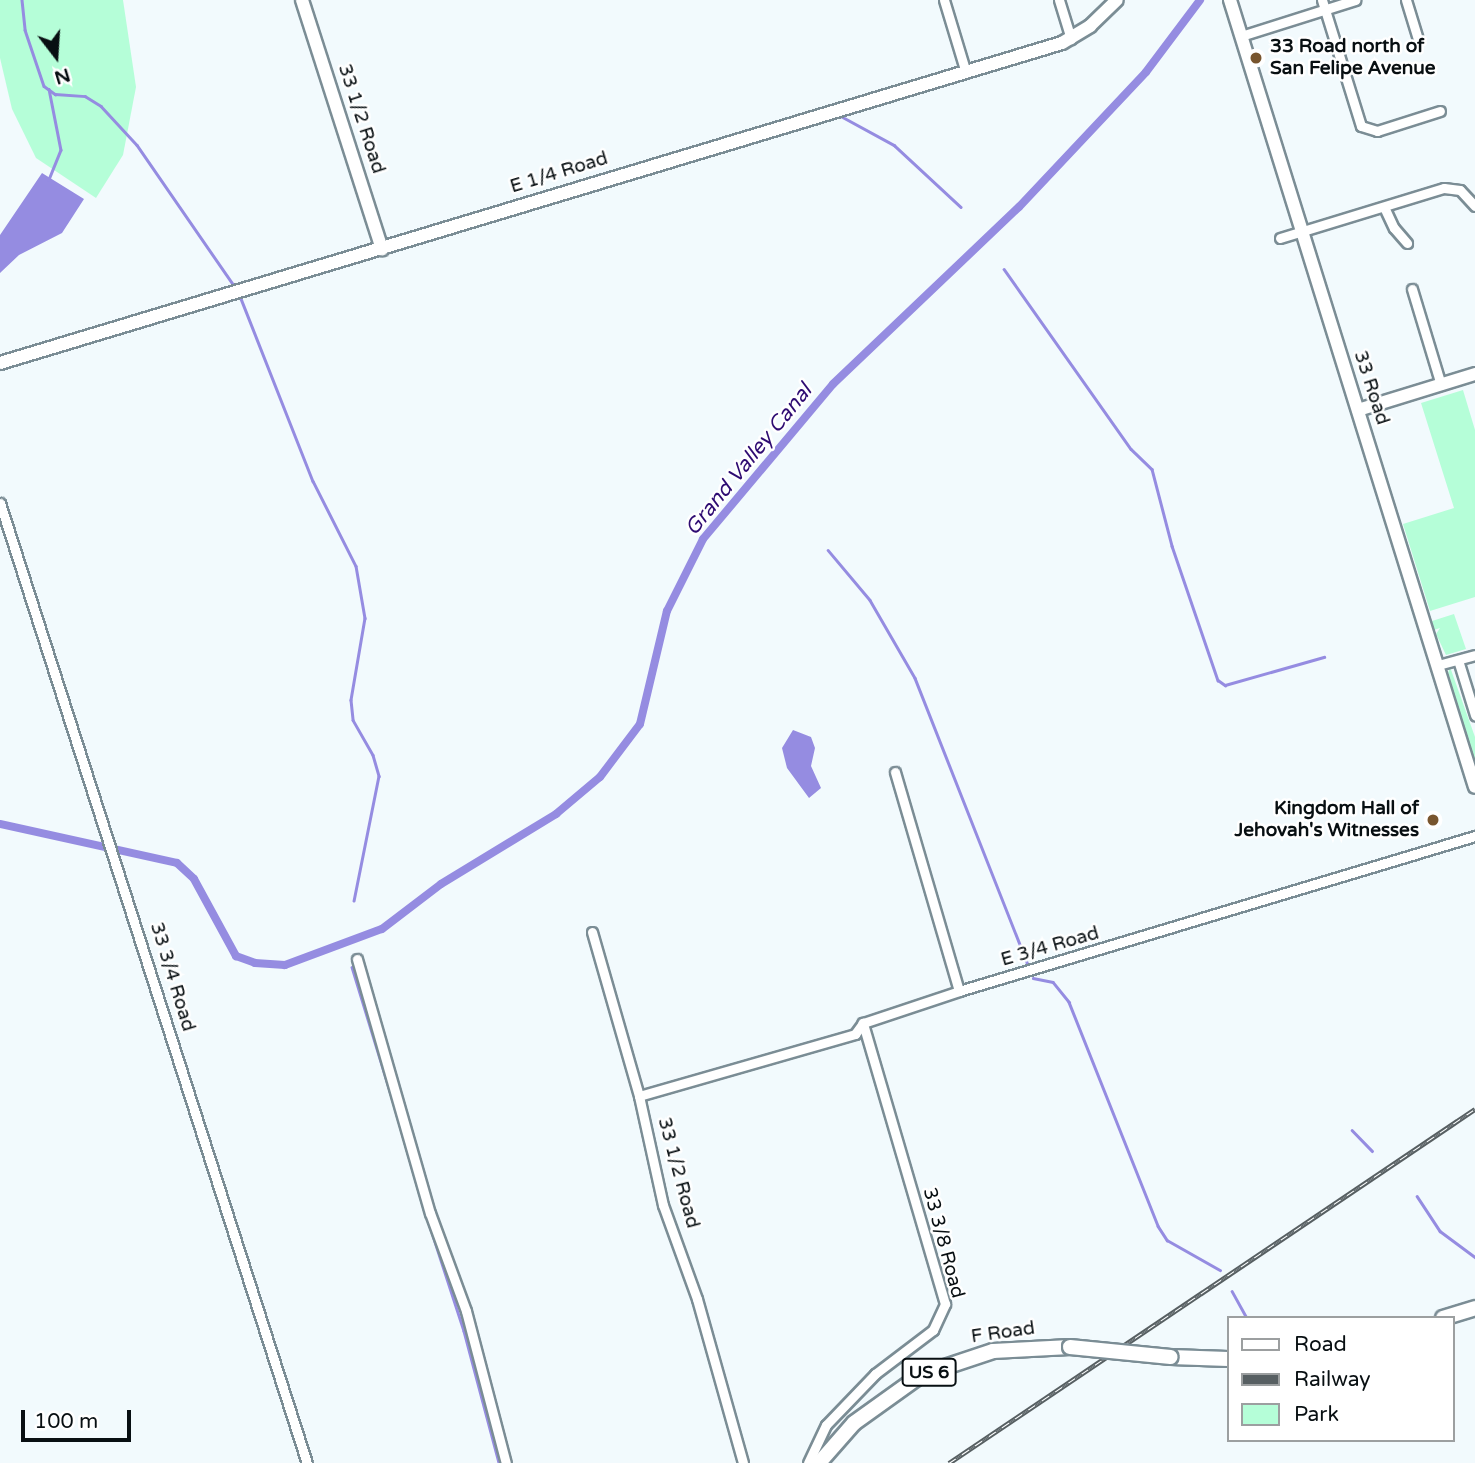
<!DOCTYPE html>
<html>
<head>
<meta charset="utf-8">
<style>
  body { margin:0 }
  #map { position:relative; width:1475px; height:1463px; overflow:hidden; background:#f2fafd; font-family:"Varela Round",sans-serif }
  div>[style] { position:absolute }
  .green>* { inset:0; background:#b5fed8 }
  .water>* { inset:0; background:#958ce1 }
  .stream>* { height:2.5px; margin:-1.25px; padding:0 1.25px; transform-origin:1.25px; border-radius:1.25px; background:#958ce1 }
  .canal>* { height:8px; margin:-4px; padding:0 4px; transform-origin:4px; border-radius:4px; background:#958ce1 }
  .roads { filter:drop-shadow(2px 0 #7b8d95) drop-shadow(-2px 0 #7b8d95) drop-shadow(0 2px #7b8d95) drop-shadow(0 -2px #7b8d95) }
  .street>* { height:9px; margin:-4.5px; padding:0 4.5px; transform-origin:4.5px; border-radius:4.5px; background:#fff }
  .secondary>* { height:12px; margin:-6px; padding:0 6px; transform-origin:6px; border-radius:6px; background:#fff }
  .primary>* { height:14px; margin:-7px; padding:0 7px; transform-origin:7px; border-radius:7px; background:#fff }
  .rail>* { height:5px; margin-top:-2.5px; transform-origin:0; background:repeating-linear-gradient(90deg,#fff 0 8px,#575f62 0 16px); box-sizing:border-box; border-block:2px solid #575f62 }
  .bridges { filter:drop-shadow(2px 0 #7b8d95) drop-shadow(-2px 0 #7b8d95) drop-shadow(0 2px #7b8d95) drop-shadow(0 -2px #7b8d95) }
  .primary-bridge>* { height:14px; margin:-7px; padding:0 7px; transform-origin:7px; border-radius:7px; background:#fff }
  .dots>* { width:19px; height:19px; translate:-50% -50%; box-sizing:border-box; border:4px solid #fff; border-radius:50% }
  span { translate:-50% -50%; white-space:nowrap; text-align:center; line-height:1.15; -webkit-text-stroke:5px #fff; paint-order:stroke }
  .shield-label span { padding:2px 5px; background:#fff; border:2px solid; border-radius:5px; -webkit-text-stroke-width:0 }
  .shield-label { font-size:18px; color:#080f12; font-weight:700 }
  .poi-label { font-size:19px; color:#080f12; font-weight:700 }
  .left { translate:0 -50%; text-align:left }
  .right { translate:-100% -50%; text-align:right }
  .street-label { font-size:19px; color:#080f12 }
  .water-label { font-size:21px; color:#2e0b72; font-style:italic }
  .legend { position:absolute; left:1227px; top:1316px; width:228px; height:126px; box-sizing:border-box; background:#fff; border:2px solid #9c9fa0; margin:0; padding:9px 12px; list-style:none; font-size:21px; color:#080f12 }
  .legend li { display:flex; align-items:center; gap:14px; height:35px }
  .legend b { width:35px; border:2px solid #9c9fa0 }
  .north { position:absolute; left:21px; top:21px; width:70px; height:70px; -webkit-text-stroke:5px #fff; paint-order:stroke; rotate:163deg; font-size:19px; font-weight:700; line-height:28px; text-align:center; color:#080f12 }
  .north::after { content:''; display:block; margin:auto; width:24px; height:32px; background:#080f12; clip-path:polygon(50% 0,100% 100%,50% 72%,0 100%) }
  .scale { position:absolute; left:21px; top:1410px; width:110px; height:32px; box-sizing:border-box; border:4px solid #080f12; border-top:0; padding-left:9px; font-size:21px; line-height:24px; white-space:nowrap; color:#080f12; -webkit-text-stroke:5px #fff; paint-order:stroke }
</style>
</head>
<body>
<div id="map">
  <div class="green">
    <i style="clip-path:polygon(0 0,123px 0,136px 87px,123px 155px,96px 198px,36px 158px,12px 109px,0 58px)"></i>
    <i style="clip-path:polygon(1463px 390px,1475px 430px,1475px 597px,1430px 611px,1403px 524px,1454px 508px,1421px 403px)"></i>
    <i style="clip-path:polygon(1454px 614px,1466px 649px,1446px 655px,1436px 634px,1440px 628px,1434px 630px,1432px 621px)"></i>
    <i style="clip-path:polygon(1450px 667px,1475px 737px,1475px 761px,1448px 673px)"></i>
  </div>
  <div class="water">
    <i style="clip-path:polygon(42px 173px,84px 199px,62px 233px,19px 255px,0 273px,0 235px)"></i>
    <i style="clip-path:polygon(793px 730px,811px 737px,815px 748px,811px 766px,821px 788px,809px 798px,787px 768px,782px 748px)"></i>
  </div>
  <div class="stream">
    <i style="left:22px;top:0;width:30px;rotate:84deg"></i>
    <i style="left:25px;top:30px;width:59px;rotate:71.3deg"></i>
    <i style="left:44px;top:86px;width:14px;rotate:36deg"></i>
    <i style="left:55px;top:94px;width:30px;rotate:4deg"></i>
    <i style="left:85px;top:96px;width:19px;rotate:32deg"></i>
    <i style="left:101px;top:106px;width:53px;rotate:47.3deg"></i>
    <i style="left:137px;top:145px;width:173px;rotate:55.4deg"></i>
    <i style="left:49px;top:89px;width:62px;rotate:78.9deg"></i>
    <i style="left:61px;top:150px;width:32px;rotate:112deg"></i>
    <i style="left:839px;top:115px;width:63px;rotate:28.6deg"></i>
    <i style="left:894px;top:145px;width:91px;rotate:42.8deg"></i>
    <i style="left:392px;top:238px;width:20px;rotate:-15deg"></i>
    <i style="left:1004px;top:269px;width:220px;rotate:54.8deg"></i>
    <i style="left:1131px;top:449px;width:29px;rotate:44deg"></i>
    <i style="left:1152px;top:469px;width:80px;rotate:75.4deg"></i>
    <i style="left:1172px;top:546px;width:142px;rotate:71.1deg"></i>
    <i style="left:1218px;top:680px;width:9px;rotate:36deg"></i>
    <i style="left:1225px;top:685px;width:103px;rotate:-15.8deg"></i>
    <i style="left:240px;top:296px;width:199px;rotate:68.5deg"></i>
    <i style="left:313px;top:481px;width:95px;rotate:63.2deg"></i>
    <i style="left:356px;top:566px;width:53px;rotate:80.2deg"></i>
    <i style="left:365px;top:618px;width:83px;rotate:99.7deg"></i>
    <i style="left:351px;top:700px;width:20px;rotate:84deg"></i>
    <i style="left:353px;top:720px;width:40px;rotate:60.3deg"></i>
    <i style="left:373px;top:755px;width:22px;rotate:74deg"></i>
    <i style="left:379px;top:776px;width:127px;rotate:101.3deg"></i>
    <i style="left:828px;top:550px;width:65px;rotate:50deg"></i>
    <i style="left:870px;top:600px;width:90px;rotate:60deg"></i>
    <i style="left:915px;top:678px;width:308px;rotate:68.5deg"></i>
    <i style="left:352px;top:967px;width:130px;rotate:73deg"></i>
    <i style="left:1033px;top:978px;width:20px;rotate:11deg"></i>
    <i style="left:1053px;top:982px;width:26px;rotate:51deg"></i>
    <i style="left:1069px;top:1002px;width:241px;rotate:68.3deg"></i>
    <i style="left:1158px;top:1226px;width:17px;rotate:57deg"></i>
    <i style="left:1167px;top:1240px;width:61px;rotate:29.5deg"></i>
    <i style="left:1352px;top:1130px;width:29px;rotate:46deg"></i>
    <i style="left:1417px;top:1196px;width:42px;rotate:56.7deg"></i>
    <i style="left:1440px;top:1231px;width:44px;rotate:36.6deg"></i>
    <i style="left:425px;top:1211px;width:126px;rotate:72deg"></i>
    <i style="left:464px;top:1331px;width:137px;rotate:75.1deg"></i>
    <i style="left:1232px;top:1291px;width:31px;rotate:61deg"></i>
  </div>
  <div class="canal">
    <i style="left:0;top:824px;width:181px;rotate:12.4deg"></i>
    <i style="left:177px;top:863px;width:23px;rotate:43deg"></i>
    <i style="left:194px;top:879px;width:88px;rotate:61.4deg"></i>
    <i style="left:236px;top:956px;width:20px;rotate:20deg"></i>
    <i style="left:255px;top:963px;width:30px;rotate:4deg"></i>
    <i style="left:285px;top:965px;width:103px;rotate:-20.4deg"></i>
    <i style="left:382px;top:929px;width:74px;rotate:-37.3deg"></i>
    <i style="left:441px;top:884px;width:135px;rotate:-31.3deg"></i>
    <i style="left:556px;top:814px;width:57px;rotate:-40.1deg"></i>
    <i style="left:600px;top:777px;width:66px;rotate:-53deg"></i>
    <i style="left:640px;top:724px;width:116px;rotate:-76.6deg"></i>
    <i style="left:667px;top:611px;width:80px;rotate:-63.4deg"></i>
    <i style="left:703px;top:539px;width:202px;rotate:-50deg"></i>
    <i style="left:833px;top:384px;width:257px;rotate:-43.6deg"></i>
    <i style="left:1019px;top:207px;width:185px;rotate:-46.7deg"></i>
    <i style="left:1146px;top:72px;width:90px;rotate:-53.1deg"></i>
  </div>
  <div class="roads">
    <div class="street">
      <i style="left:944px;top:0;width:76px;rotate:73.2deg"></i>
      <i style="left:1059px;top:0;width:41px;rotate:72.9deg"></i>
      <i style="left:1322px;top:0;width:132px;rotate:72.8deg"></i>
      <i style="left:1361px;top:126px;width:17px;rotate:17deg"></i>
      <i style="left:1377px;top:131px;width:66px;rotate:-17.6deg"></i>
      <i style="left:1406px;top:0;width:39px;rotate:73deg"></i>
      <i style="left:1241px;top:36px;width:120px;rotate:-17.5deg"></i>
      <i style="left:1384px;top:207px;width:23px;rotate:65deg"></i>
      <i style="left:1394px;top:228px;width:20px;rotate:49deg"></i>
      <i style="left:1280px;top:238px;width:171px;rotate:-17deg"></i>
      <i style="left:1444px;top:188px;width:16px;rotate:7deg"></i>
      <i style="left:1460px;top:190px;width:22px;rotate:47deg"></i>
      <i style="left:1412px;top:289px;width:100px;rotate:73.2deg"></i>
      <i style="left:0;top:503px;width:1008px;rotate:72.27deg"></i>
      <i style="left:1458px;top:660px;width:58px;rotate:72.8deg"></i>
      <i style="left:1438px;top:665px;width:38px;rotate:-15deg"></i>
      <i style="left:895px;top:772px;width:228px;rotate:73.7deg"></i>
      <i style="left:592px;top:932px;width:171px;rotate:74deg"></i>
      <i style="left:639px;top:1096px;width:112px;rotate:77.6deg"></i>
      <i style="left:663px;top:1205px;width:100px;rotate:70.1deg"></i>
      <i style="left:697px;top:1299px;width:170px;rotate:74.3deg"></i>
      <i style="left:357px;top:959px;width:264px;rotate:74deg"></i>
      <i style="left:430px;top:1213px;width:104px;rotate:69.8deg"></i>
      <i style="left:466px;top:1311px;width:157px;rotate:75.3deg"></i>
      <i style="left:639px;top:1096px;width:225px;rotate:-16deg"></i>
      <i style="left:855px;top:1034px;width:14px;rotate:-54deg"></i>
      <i style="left:863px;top:1023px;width:101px;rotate:-18.4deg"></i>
      <i style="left:959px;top:991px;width:539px;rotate:-16.72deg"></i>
      <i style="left:808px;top:1463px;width:42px;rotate:-64.7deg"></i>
      <i style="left:826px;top:1425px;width:71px;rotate:-46.1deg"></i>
      <i style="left:875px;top:1374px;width:73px;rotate:-37.2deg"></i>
      <i style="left:933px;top:1330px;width:29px;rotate:-65deg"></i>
      <i style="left:945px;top:1304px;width:293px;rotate:-106.3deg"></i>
    </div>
    <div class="secondary">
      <i style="left:302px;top:0;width:262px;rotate:72.2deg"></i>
      <i style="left:1230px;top:0;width:824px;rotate:72.71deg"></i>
      <i style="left:0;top:363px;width:1109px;rotate:-16.77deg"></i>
      <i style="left:1062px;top:43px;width:33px;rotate:-31deg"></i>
      <i style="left:1090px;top:26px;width:37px;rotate:-44deg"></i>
      <i style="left:1358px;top:410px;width:122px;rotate:-17.1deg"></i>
    </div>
    <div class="primary">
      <i style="left:1443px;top:1318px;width:34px;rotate:-17deg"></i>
      <i style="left:1171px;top:1357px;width:57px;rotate:2deg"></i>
      <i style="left:819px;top:1463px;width:53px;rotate:-48.8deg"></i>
      <i style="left:854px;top:1423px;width:82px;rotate:-35.6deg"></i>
      <i style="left:921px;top:1375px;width:76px;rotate:-18.4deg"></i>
      <i style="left:993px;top:1351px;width:77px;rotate:-3deg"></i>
    </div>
  </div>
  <div class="rail">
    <i style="left:949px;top:1463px;width:634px;rotate:-33.94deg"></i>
  </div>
  <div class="bridges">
    <div class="primary-bridge">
      <i style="left:1070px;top:1347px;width:101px;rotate:5.7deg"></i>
    </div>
  </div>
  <div class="dots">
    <i style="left:1256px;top:58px;background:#78552e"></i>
    <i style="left:1433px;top:820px;background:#78552e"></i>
  </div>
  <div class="shield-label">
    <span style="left:929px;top:1372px">US 6</span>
  </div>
  <div class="poi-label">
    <span class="left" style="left:1270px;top:58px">33 Road north of<br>San Felipe Avenue</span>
    <span class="right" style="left:1419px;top:820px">Kingdom Hall of<br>Jehovah's Witnesses</span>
  </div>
  <div class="street-label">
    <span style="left:361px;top:119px;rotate:72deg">33 1/2 Road</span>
    <span style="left:559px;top:173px;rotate:-17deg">E 1/4 Road</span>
    <span style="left:1371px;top:388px;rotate:72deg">33 Road</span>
    <span style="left:1050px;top:947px;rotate:-16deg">E 3/4 Road</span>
    <span style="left:172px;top:977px;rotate:73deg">33 3/4 Road</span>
    <span style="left:678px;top:1173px;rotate:75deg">33 1/2 Road</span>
    <span style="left:943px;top:1243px;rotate:75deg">33 3/8 Road</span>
    <span style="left:1003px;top:1333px;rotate:-8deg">F Road</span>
  </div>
  <div class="water-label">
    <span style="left:749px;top:460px;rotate:-51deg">Grand Valley Canal</span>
  </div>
  <ul class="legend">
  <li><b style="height:9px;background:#fff"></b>Road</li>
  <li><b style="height:9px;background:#575f62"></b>Railway</li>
  <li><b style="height:19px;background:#b5fed8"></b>Park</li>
  </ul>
  <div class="north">N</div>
  <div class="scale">100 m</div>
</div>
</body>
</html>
